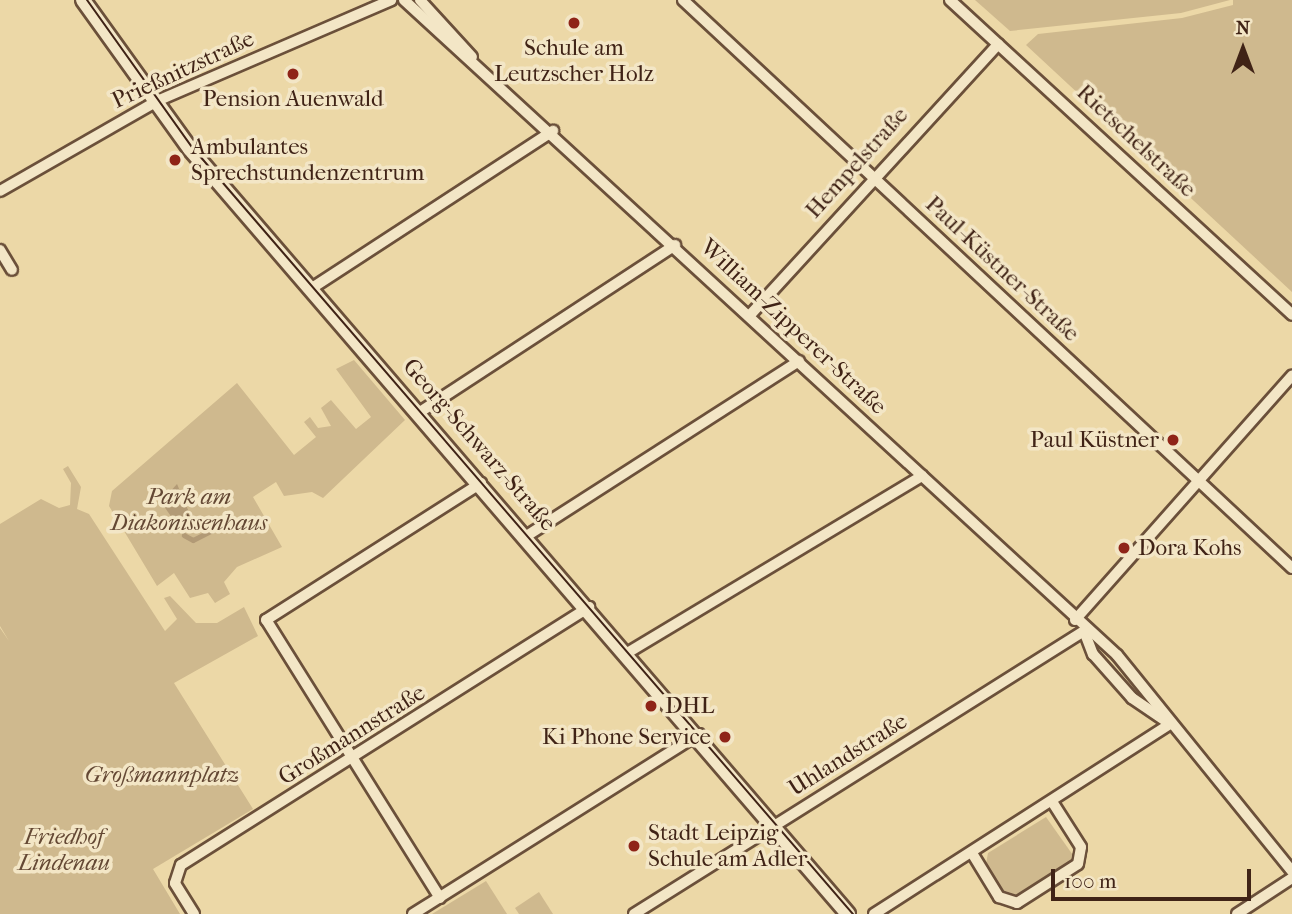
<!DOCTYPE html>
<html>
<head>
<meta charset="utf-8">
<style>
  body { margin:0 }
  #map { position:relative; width:1292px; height:914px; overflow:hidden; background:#ecd8a7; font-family:"IM FELL French Canon",serif }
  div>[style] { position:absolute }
  .green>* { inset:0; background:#cfb98e }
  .water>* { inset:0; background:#b29a76 }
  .stream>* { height:4.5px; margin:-2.25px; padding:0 2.25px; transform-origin:2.25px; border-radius:2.25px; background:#b29a76 }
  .roads { filter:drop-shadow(2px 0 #6b503a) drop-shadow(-2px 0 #6b503a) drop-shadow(0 2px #6b503a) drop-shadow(0 -2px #6b503a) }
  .minor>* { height:10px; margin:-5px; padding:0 5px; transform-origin:5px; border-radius:5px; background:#f3e6c6 }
  .tertiary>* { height:14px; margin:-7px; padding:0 7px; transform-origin:7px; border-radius:7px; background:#f3e6c6 }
  .tram>* { height:2px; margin:-1px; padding:0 1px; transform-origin:1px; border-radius:1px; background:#402316 }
  .dots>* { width:19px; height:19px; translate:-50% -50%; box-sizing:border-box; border:4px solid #f3e6c6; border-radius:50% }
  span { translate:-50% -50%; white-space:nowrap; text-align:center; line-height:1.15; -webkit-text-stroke:7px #f3e6c6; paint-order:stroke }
  .poi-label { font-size:23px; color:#402316 }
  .left { translate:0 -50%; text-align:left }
  .right { translate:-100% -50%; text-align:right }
  .street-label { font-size:23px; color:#402316 }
  .park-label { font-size:23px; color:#644834; font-style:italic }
  .north { position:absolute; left:1208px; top:14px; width:70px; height:70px; -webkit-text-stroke:5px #f3e6c6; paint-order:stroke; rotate:0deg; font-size:19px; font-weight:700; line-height:28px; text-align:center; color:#402316 }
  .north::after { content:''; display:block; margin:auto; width:24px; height:32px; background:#402316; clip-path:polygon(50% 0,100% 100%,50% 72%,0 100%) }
  .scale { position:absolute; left:1051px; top:869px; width:200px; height:32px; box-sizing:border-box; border:4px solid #402316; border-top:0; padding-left:9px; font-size:21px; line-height:24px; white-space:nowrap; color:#402316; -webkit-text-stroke:5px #f3e6c6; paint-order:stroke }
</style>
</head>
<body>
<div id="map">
  <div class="green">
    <i style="clip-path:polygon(975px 0,1230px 0,1181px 13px,1010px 31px)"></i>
    <i style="clip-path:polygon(1233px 0,1292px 0,1292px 292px,1026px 45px,1038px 34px,1182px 18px,1233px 5px)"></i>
    <i style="clip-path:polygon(354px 360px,405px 420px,323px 498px,312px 492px,284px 496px,276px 482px,253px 497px,282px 547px,237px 567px,224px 582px,230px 594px,215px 603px,208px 593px,190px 598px,174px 573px,157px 586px,109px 506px,112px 491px,237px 383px,294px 455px,316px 437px,304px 422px,310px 417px,318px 428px,331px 426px,321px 408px,331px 400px,356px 429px,371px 417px,336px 369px)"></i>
    <i style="clip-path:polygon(68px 466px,81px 487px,77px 509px,89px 514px,165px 631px,177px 619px,164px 598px,170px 596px,196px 623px,217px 623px,244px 607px,258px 636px,174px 683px,253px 809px,153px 869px,180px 914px,0 914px,0 628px,9px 641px,0 626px,0 524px,41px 499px,59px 508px,70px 505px,71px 483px,63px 469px)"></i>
    <i style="clip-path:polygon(1046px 817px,1075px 858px,1014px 896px,1002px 893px,986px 864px,988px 853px)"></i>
    <i style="clip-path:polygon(486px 881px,507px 914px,432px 914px)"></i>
    <i style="clip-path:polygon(539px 892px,553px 914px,519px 914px,515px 908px)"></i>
  </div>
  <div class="water">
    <i style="clip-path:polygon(177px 484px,194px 524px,184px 535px,161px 502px)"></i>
  </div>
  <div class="stream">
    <i style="left:184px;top:535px;width:10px;rotate:29deg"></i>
    <i style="left:193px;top:540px;width:27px;rotate:-27deg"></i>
  </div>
  <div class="roads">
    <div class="minor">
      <i style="left:404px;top:0;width:968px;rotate:42.57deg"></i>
      <i style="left:1117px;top:655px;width:278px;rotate:51deg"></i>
      <i style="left:420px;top:0;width:77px;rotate:47.6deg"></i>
      <i style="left:683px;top:0;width:833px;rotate:43deg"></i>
      <i style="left:950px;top:0;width:465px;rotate:42.6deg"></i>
      <i style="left:0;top:191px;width:181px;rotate:-29.8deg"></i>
      <i style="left:157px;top:101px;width:255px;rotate:-23.3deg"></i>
      <i style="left:0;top:250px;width:23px;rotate:59deg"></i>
      <i style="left:312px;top:288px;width:288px;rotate:-33.1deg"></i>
      <i style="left:751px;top:314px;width:366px;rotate:-47.5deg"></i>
      <i style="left:420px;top:412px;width:305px;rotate:-33.2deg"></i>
      <i style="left:528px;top:535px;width:322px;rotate:-32.7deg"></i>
      <i style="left:1075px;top:620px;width:327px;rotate:-48.4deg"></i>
      <i style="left:1084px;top:631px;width:25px;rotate:69deg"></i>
      <i style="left:1093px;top:654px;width:59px;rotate:48.4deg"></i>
      <i style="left:1132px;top:698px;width:46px;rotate:34.4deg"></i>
      <i style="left:629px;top:652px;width:342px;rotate:-31deg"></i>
      <i style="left:972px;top:853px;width:52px;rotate:58.5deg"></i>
      <i style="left:999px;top:897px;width:19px;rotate:18deg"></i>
      <i style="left:1017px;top:903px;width:72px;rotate:-32.6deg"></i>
      <i style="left:1078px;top:864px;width:17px;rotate:-80deg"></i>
      <i style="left:1081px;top:847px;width:52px;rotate:-122.5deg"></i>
      <i style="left:440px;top:898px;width:328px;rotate:-122deg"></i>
      <i style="left:266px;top:620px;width:255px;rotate:-32.5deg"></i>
      <i style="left:194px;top:914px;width:36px;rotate:-122deg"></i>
      <i style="left:175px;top:883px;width:19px;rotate:-72deg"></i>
      <i style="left:181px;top:865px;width:483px;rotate:-32.3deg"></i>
      <i style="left:413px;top:914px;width:338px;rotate:-32.2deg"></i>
      <i style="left:634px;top:914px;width:532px;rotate:-32.17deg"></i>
      <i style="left:874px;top:914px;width:352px;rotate:-32.7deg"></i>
      <i style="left:1237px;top:914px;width:66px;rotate:-33.2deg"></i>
    </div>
    <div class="tertiary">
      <i style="left:83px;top:0;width:183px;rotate:54.3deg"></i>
      <i style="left:190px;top:149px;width:1009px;rotate:49.3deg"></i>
    </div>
  </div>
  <div class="tram">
    <i style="left:87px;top:0;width:181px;rotate:54.5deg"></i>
    <i style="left:192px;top:147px;width:1013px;rotate:49.25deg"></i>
  </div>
  <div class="dots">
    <i style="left:574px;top:23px;background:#8f2418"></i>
    <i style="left:293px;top:74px;background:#8f2418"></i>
    <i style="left:175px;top:160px;background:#8f2418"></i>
    <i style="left:1173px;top:440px;background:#8f2418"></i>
    <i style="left:1124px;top:548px;background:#8f2418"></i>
    <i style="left:651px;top:706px;background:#8f2418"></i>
    <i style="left:725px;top:737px;background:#8f2418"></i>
    <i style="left:634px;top:846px;background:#8f2418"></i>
  </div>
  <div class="poi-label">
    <span style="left:574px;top:61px">Schule am<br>Leutzscher Holz</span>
    <span style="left:293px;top:99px">Pension Auenwald</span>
    <span class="left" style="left:191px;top:160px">Ambulantes<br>Sprechstundenzentrum</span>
    <span class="right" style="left:1159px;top:440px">Paul Küstner</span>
    <span class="left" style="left:1138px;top:548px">Dora Kohs</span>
    <span class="left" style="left:665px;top:706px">DHL</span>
    <span class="right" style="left:711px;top:737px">Ki Phone Service</span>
    <span class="left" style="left:648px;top:846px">Stadt Leipzig<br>Schule am Adler</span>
  </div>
  <div class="street-label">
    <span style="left:183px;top:70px;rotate:-25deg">Prießnitzstraße</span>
    <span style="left:1136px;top:141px;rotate:43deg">Rietschelstraße</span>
    <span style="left:857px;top:163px;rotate:-48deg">Hempelstraße</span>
    <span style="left:1002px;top:269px;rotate:43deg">Paul-Küstner-Straße</span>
    <span style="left:793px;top:327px;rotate:43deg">William-Zipperer-Straße</span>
    <span style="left:479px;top:445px;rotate:49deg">Georg-Schwarz-Straße</span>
    <span style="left:352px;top:735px;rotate:-32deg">Großmannstraße</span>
    <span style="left:848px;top:755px;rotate:-32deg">Uhlandstraße</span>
  </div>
  <div class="park-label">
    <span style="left:189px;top:510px">Park am<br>Diakonissenhaus</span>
    <span style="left:162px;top:775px">Großmannplatz</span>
    <span style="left:64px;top:850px">Friedhof<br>Lindenau</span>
  </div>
  <div class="north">N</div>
  <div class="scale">100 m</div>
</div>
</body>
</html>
